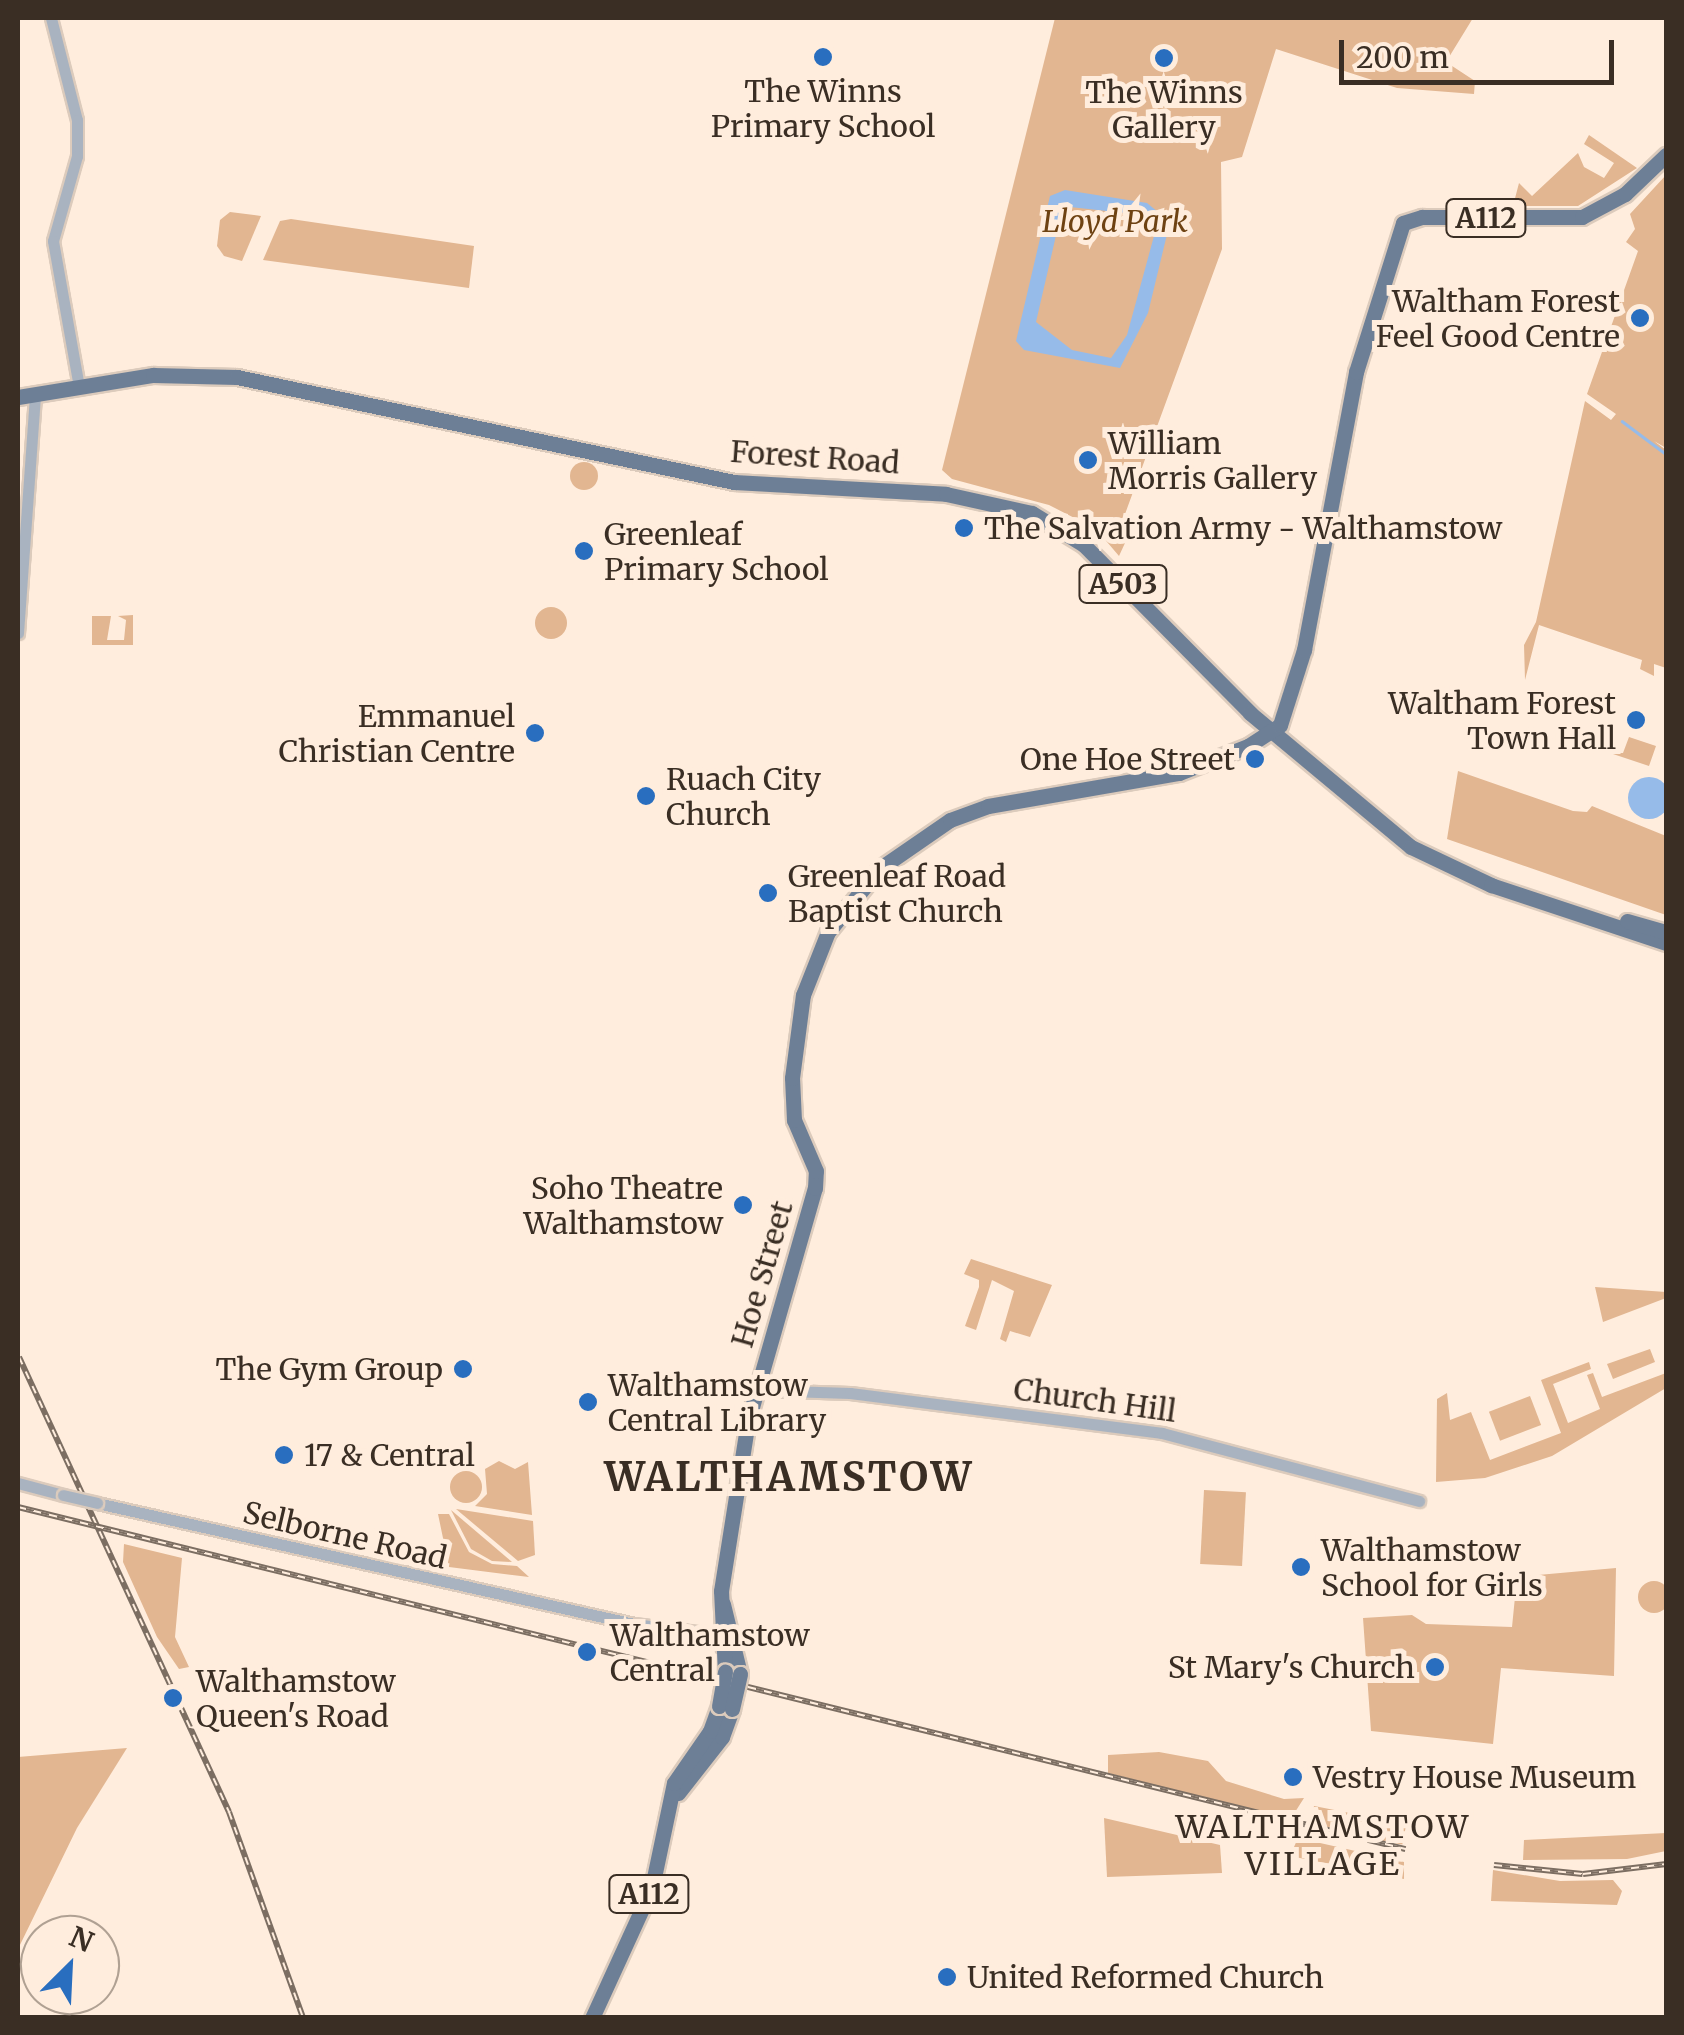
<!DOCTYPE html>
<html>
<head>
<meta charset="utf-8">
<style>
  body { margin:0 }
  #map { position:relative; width:1684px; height:2035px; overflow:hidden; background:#ffeddd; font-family:Merriweather,serif }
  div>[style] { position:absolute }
  .green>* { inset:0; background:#e2b691; transform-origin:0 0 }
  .round { border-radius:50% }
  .water>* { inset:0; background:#96bbe9 }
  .stream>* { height:2.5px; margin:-1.25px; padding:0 1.25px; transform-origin:1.25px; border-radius:1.25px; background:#96bbe9 }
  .roads { filter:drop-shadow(2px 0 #dccbbc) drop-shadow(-2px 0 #dccbbc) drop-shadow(0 2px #dccbbc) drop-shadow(0 -2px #dccbbc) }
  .minor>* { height:11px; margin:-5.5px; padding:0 5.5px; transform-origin:5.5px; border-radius:5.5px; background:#a9b3c0 }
  .major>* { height:15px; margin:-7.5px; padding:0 7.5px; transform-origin:7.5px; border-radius:7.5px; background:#6d7f96 }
  .rail>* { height:6px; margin-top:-3px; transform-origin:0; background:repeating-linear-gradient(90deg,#ffeddd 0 8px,#7c6e62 0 16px); box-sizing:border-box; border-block:2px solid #7c6e62 }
  .bridges { filter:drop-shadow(2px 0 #dccbbc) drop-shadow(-2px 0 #dccbbc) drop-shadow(0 2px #dccbbc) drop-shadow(0 -2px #dccbbc) }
  .minor-bridge>* { height:11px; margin:-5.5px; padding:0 5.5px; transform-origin:5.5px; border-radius:5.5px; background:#a9b3c0 }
  .major-bridge>* { height:15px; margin:-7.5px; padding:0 7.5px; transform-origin:7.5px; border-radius:7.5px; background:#6d7f96 }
  .dots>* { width:28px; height:28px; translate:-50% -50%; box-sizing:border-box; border:5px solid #ffeddd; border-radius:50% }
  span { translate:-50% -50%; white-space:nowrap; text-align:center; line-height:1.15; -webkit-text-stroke:10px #ffeddd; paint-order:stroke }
  .shield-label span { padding:2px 8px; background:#ffeddd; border:2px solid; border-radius:8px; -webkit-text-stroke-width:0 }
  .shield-label { font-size:28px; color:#3a2e24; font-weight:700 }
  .poi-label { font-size:30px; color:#3a2e24 }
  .right { translate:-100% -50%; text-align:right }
  .left { translate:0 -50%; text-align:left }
  .park-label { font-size:30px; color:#6e4212; font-style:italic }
  .street-label { font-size:30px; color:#3a2e24 }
  .neighbourhood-label { font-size:32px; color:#3a2e24; letter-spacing:2.5px }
  .district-label { font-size:40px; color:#3a2e24; font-weight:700; letter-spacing:2.5px }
  .frame { position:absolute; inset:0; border:20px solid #3a2e24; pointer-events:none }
  .north { position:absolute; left:20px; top:1915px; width:100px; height:100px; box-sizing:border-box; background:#ffeddd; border:2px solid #b0a193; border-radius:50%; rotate:24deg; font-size:28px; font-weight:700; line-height:40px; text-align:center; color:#3a2e24 }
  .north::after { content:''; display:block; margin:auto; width:35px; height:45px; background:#296ebf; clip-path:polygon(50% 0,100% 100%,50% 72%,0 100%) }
  .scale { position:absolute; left:1339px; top:40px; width:275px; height:45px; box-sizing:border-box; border:5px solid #3a2e24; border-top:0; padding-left:12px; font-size:30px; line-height:35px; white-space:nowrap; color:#3a2e24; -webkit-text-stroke:8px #ffeddd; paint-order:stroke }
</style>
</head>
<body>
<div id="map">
  <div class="green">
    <i style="clip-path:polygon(1055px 18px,1473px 18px,1446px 62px,1475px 81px,1474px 94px,1397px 88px,1276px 49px,1242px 157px,1221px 162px,1222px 249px,1121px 525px,1131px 530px,1119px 556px,1096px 529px,1049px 505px,952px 479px,942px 470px)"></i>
    <i style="clip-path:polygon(1589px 135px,1637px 168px,1578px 206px,1513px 206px,1519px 183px,1532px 196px,1578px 153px,1584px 167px,1604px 178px,1614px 163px,1584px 144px)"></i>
    <i style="clip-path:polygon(1666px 175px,1666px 448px,1654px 441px,1666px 450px,1666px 668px,1654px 664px,1654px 676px,1640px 669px,1642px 660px,1539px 625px,1525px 680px,1524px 645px,1536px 622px,1585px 401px,1611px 420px,1616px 414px,1587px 394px,1638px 251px,1626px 242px,1635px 229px,1630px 214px)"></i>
    <i style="clip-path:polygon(230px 212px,261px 216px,242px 261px,224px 256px,217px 246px,220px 220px)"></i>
    <i style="clip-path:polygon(291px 219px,474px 246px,469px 288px,263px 260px,280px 221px)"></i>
    <i class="round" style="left:570px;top:462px;width:28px;height:28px"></i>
    <i class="round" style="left:535px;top:607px;width:32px;height:32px"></i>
    <i style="clip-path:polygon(133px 615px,133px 645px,92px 645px,92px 616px,111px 616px,107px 640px,124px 640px,126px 620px,118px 616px)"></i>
    <i style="clip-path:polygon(1629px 737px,1656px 746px,1649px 766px,1610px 753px,1623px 753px)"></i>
    <i style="clip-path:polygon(1458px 771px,1573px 811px,1587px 812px,1592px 806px,1666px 836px,1666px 915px,1447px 839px)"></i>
    <i style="clip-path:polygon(971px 1259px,1052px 1285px,1030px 1337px,1010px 1331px,1006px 1342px,1000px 1339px,1014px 1291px,992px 1280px,976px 1330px,965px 1326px,979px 1287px,979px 1280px,964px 1274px)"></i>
    <i style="clip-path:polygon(1595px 1287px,1666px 1292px,1666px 1298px,1603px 1322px)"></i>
    <i style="clip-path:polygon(1650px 1349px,1655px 1362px,1613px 1379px,1607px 1364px)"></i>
    <i style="clip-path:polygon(1589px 1362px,1591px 1369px,1553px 1384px,1568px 1423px,1600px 1409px,1587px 1375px,1593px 1373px,1602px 1397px,1666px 1373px,1666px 1388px,1552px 1456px,1485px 1478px,1436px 1482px,1437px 1399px,1447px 1393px,1450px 1420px,1471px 1412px,1490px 1460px,1561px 1433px,1541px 1380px)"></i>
    <i style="left:1530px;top:1396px;width:31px;height:44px;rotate:69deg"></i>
    <i style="clip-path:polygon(499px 1461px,515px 1469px,528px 1462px,532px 1515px,475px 1506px,487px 1494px,485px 1469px)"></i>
    <i class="round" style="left:450px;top:1471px;width:32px;height:32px"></i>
    <i style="left:1204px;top:1490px;width:42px;height:74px;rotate:3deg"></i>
    <i style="clip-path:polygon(456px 1509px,533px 1521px,535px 1555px,518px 1561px)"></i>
    <i style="clip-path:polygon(451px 1510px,512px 1562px,492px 1561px,471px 1549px)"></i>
    <i style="clip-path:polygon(438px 1514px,449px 1514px,469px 1552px,492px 1564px,517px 1566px,529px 1577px,449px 1567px)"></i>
    <i style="clip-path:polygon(124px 1544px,182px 1558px,175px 1637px,189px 1667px,179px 1669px,157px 1637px,123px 1562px)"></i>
    <i style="clip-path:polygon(1616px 1568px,1614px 1676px,1501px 1668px,1493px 1744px,1371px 1731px,1363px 1618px,1412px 1615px,1426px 1624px,1512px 1627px,1517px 1577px)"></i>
    <i class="round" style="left:1638px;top:1581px;width:32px;height:32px"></i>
    <i style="clip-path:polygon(127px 1748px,77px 1828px,18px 1949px,18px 1757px)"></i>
    <i style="clip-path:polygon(1159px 1752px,1208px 1761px,1226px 1781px,1284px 1799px,1304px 1798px,1290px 1820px,1108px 1773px,1108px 1755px)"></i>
    <i style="left:1314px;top:1806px;width:94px;height:21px;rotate:11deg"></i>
    <i style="clip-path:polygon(1104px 1818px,1220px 1845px,1222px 1873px,1107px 1877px)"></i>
    <i style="clip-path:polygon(1666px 1833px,1666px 1851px,1627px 1859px,1523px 1860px,1524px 1840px)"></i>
    <i style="clip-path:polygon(1298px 1838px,1404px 1862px,1404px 1879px,1290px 1856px)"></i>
    <i style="clip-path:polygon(1493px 1870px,1560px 1881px,1613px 1880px,1622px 1891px,1617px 1905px,1491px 1901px)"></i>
  </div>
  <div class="water">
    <i style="clip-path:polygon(evenodd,1065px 190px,1147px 203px,1170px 222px,1148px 313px,1120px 368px,1024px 350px,1016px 341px,1050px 196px,1065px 190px,1070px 207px,1134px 214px,1147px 219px,1154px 236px,1127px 335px,1111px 358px,1072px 350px,1036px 322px,1061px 214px,1070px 207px)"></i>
    <i class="round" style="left:1628px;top:777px;width:42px;height:42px"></i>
  </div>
  <div class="stream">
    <i style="left:1622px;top:421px;width:55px;rotate:36.9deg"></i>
  </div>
  <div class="roads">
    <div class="minor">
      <i style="left:51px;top:18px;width:105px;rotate:75.7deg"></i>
      <i style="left:77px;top:120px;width:36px;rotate:90deg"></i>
      <i style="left:77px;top:156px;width:88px;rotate:105.8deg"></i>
      <i style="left:53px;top:241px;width:148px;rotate:79.9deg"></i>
      <i style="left:18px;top:633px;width:238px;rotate:-85.9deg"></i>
      <i style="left:756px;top:1390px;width:94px;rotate:1.8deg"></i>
      <i style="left:850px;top:1393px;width:315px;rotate:7.3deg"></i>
      <i style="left:1162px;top:1433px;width:266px;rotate:14.8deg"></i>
      <i style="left:18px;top:1483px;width:47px;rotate:14.9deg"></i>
      <i style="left:97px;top:1503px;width:550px;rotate:12.7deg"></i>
      <i style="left:634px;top:1624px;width:95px;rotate:7.3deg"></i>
      <i style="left:667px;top:1632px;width:66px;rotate:12.3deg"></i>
    </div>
    <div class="major">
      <i style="left:18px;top:397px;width:137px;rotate:-9.3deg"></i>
      <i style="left:153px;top:375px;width:84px;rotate:1.4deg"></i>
      <i style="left:237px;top:377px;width:508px;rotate:11.93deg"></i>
      <i style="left:734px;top:482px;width:212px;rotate:3.2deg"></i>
      <i style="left:946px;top:494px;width:88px;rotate:12.5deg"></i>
      <i style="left:1032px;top:513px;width:61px;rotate:31.6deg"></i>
      <i style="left:1084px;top:545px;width:236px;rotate:45.3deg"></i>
      <i style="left:1250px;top:713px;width:209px;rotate:39.8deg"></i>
      <i style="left:1411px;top:847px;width:89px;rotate:25.4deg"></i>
      <i style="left:1491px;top:885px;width:184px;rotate:18.3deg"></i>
      <i style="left:1627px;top:921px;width:41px;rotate:15.8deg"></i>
      <i style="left:723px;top:1604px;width:72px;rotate:76.3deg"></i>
      <i style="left:725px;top:1672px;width:81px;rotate:-92.8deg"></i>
      <i style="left:721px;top:1591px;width:172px;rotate:-81deg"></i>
      <i style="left:748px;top:1421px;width:242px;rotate:-74deg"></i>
      <i style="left:815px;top:1188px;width:17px;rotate:-87deg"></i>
      <i style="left:816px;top:1171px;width:56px;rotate:-113.3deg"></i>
      <i style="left:794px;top:1120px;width:42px;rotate:-92.7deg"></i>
      <i style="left:792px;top:1078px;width:84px;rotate:-82.5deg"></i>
      <i style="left:803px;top:995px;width:68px;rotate:-68.4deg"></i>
      <i style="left:828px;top:932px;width:81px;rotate:-51deg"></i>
      <i style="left:879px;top:869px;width:86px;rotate:-34.6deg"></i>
      <i style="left:950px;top:820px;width:40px;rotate:-20.2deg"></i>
      <i style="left:988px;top:806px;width:194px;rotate:-9.8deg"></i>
      <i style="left:1179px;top:773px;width:74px;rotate:-21.4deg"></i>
      <i style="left:1248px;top:746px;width:38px;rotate:-33deg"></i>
      <i style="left:1280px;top:725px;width:79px;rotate:-72.3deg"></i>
      <i style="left:1304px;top:650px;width:283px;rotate:-79.4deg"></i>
      <i style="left:1356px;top:372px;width:156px;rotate:-72.5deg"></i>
      <i style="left:1403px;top:223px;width:20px;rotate:-18deg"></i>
      <i style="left:1422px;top:217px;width:160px"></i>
      <i style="left:1582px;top:217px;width:49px;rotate:-28.1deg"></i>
      <i style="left:1625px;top:194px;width:57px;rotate:-43.6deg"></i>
      <i style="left:678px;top:1793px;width:71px;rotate:-51.8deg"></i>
      <i style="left:722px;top:1737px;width:30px;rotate:-70deg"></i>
      <i style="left:592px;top:2018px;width:144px;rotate:-65.4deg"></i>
      <i style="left:652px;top:1887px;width:106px;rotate:-78.1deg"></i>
      <i style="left:674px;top:1783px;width:63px;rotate:-55.3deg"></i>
      <i style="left:710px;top:1731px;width:27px;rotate:-70deg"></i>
    </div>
  </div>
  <div class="rail">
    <i style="left:19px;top:1357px;width:501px;rotate:65.22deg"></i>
    <i style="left:229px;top:1812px;width:219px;rotate:70.2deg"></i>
    <i style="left:18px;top:1507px;width:1429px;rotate:13.85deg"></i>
    <i style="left:1494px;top:1865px;width:89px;rotate:5.8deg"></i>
    <i style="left:1583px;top:1874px;width:84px;rotate:-6.9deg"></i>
  </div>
  <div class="bridges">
    <div class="minor-bridge">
      <i style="left:63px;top:1495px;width:35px;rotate:13deg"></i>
    </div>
    <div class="major-bridge">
      <i style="left:719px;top:1706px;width:35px;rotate:-80deg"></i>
      <i style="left:732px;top:1709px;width:36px;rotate:-77deg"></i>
    </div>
  </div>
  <div class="dots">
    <i style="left:823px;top:57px;background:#296ebf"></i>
    <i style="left:1164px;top:58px;background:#296ebf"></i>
    <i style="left:1640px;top:318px;background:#296ebf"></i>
    <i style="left:1088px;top:460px;background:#296ebf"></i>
    <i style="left:964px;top:528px;background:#296ebf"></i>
    <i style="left:584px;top:551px;background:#296ebf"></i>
    <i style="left:1636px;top:720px;background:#296ebf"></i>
    <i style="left:535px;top:733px;background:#296ebf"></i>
    <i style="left:1255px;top:759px;background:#296ebf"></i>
    <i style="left:646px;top:796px;background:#296ebf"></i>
    <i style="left:768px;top:893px;background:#296ebf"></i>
    <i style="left:743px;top:1205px;background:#296ebf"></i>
    <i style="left:463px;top:1369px;background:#296ebf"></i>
    <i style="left:588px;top:1402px;background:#296ebf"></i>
    <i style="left:284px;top:1455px;background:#296ebf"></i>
    <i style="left:1301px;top:1567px;background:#296ebf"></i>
    <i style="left:587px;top:1652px;background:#296ebf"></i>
    <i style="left:1435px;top:1667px;background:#296ebf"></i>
    <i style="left:173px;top:1698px;background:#296ebf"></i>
    <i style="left:1293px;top:1777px;background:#296ebf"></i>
    <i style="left:947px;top:1977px;background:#296ebf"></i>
  </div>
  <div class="shield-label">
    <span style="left:1486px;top:218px">A112</span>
    <span style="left:1123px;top:584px">A503</span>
    <span style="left:649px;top:1894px">A112</span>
  </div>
  <div class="poi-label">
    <span style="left:823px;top:108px">The Winns<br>Primary School</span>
    <span style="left:1164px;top:109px">The Winns<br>Gallery</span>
    <span class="right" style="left:1620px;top:318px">Waltham Forest<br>Feel Good Centre</span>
    <span class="left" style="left:1108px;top:460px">William<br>Morris Gallery</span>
    <span class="left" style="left:984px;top:528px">The Salvation Army - Walthamstow</span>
    <span class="left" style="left:604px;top:551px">Greenleaf<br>Primary School</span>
    <span class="right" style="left:1616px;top:720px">Waltham Forest<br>Town Hall</span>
    <span class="right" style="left:515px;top:733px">Emmanuel<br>Christian Centre</span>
    <span class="right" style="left:1235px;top:759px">One Hoe Street</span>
    <span class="left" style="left:666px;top:796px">Ruach City<br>Church</span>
    <span class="left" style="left:788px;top:893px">Greenleaf Road<br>Baptist Church</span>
    <span class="right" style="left:723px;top:1205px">Soho Theatre<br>Walthamstow</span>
    <span class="right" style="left:443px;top:1369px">The Gym Group</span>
    <span class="left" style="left:608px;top:1402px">Walthamstow<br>Central Library</span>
    <span class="left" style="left:304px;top:1455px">17 &amp; Central</span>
    <span class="left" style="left:1321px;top:1567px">Walthamstow<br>School for Girls</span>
    <span class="left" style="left:610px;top:1652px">Walthamstow<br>Central</span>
    <span class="right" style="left:1415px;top:1667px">St Mary's Church</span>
    <span class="left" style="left:196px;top:1698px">Walthamstow<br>Queen's Road</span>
    <span class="left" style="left:1313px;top:1777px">Vestry House Museum</span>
    <span class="left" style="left:967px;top:1977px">United Reformed Church</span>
  </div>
  <div class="park-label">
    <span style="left:1115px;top:221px">Lloyd Park</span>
  </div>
  <div class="street-label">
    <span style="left:815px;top:457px;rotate:4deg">Forest Road</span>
    <span style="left:762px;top:1274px;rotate:-74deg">Hoe Street</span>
    <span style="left:1095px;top:1400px;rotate:8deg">Church Hill</span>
    <span style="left:345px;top:1535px;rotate:13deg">Selborne Road</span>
  </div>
  <div class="neighbourhood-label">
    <span style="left:1323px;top:1846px">WALTHAMSTOW<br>VILLAGE</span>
  </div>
  <div class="district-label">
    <span style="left:789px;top:1477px">WALTHAMSTOW</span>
  </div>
  <div class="frame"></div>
  <div class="north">N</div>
  <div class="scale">200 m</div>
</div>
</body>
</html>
